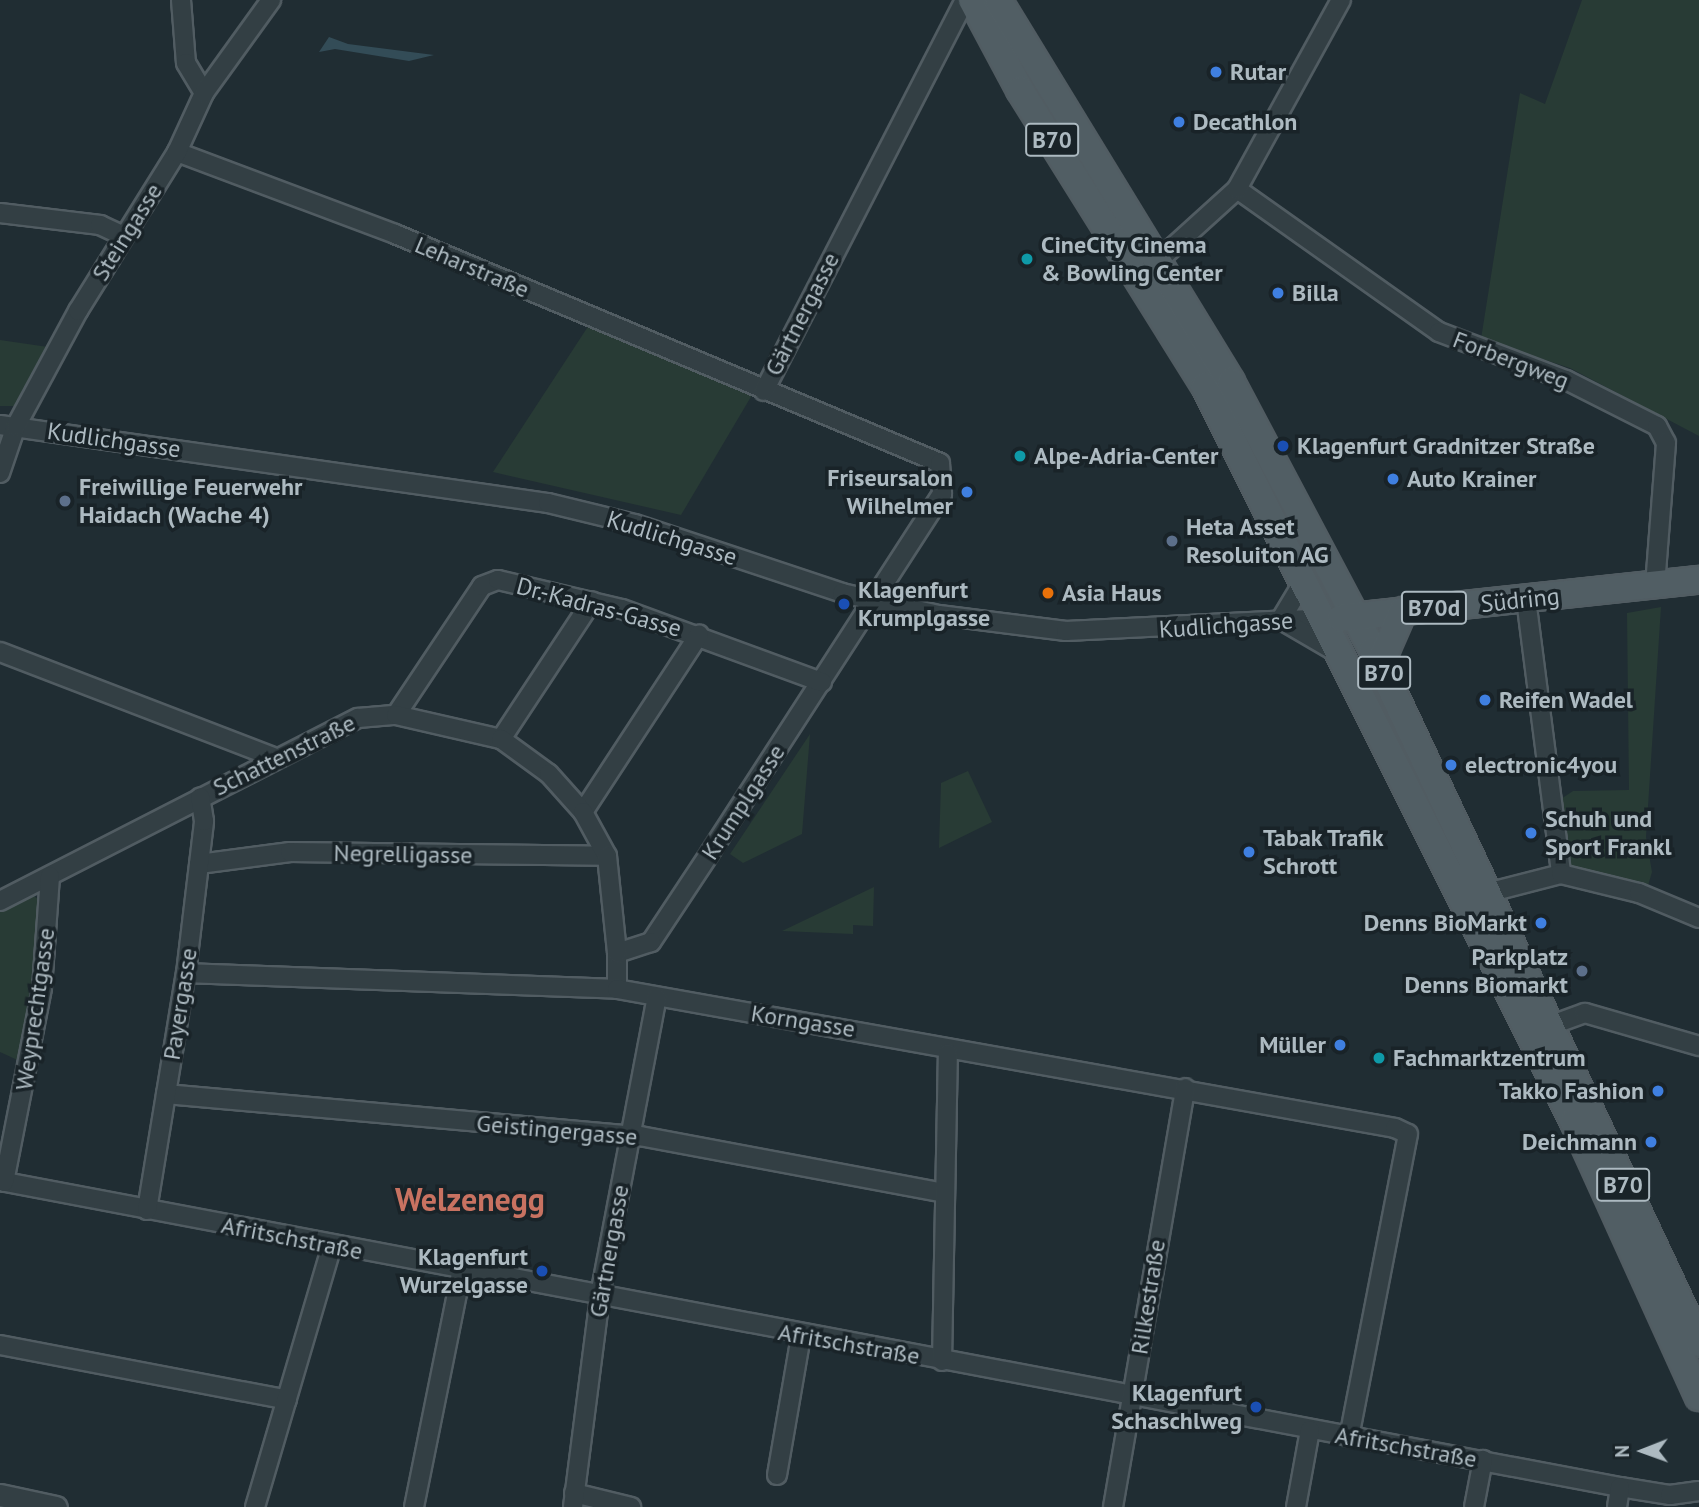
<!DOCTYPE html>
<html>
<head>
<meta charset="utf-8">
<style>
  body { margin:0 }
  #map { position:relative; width:1699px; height:1507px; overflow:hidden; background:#202d33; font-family:"PT Sans",sans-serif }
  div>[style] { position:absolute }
  .green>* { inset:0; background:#283b35 }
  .water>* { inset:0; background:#334c57 }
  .roads { filter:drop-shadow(2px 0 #515c62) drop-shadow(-2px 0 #515c62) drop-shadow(0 2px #515c62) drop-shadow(0 -2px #515c62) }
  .minor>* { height:18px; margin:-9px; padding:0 9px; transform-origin:9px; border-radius:9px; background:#333f44 }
  .tertiary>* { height:21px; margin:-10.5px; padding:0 10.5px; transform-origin:10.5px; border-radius:10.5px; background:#333f44 }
  .primary>* { height:26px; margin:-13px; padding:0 13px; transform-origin:13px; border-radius:13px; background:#515e64 }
  .dots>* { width:19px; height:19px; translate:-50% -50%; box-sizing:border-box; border:4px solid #192328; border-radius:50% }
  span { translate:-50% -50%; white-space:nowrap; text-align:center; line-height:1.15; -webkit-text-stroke:7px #192328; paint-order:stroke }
  .shield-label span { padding:2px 5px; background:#192328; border:2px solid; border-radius:5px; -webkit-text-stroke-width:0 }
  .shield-label { font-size:23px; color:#adbac1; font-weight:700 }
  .poi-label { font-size:24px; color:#adbac1; font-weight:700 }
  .left { translate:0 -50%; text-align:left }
  .right { translate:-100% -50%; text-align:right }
  .street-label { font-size:24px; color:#adbac1 }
  .district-label { font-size:32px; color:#c87261; font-weight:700 }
  .north { position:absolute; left:1608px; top:1416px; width:70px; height:70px; -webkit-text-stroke:5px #192328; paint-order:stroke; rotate:269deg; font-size:19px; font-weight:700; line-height:28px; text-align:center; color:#adbac1 }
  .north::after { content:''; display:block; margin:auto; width:24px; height:32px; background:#adbac1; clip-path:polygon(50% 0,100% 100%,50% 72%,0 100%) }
</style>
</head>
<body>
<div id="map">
  <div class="green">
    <i style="clip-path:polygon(1582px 0,1699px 0,1699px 436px,1570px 368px,1481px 339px,1520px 93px,1545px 104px)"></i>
    <i style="clip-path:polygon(589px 325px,752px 395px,681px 515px,493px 472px)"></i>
    <i style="clip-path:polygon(0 340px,48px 347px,18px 406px,0 406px)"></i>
    <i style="clip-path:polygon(1661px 607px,1646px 837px,1652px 872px,1647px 889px,1569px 867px,1560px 810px,1561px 799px,1573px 791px,1629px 790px,1627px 613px)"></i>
    <i style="clip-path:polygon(810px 734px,802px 834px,743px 863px,730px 854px)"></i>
    <i style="clip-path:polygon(968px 771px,992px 822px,939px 848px,941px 783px)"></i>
    <i style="clip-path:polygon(874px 887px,873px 926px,853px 925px,853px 934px,782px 931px)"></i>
    <i style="clip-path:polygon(32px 895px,46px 904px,24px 1063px,0 1052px,0 912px)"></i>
  </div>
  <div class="water">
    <i style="clip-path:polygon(329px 37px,348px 44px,434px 55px,409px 61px,335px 49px,319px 52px)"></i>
  </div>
  <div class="roads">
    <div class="minor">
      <i style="left:181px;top:0;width:63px;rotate:85.5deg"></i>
      <i style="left:186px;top:63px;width:35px;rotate:59deg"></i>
      <i style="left:177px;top:152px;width:233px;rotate:20.6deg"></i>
      <i style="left:395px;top:234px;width:591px;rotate:22.79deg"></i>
      <i style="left:940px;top:463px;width:31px;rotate:86deg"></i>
      <i style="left:942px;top:494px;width:427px;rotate:122.9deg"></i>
      <i style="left:710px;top:853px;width:107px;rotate:123.5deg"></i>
      <i style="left:651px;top:942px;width:36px;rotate:162deg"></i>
      <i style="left:617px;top:953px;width:36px;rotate:90deg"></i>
      <i style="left:1237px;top:189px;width:247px;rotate:35.3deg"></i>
      <i style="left:1439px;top:332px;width:136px;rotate:20.7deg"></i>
      <i style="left:1566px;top:380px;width:102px;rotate:26.8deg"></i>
      <i style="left:1657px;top:426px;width:19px;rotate:62deg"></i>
      <i style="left:1666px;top:443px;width:144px;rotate:94.4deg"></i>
      <i style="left:0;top:213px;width:101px;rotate:6.8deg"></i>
      <i style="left:100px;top:225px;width:26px;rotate:25deg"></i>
      <i style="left:1150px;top:268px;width:118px;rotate:-42.2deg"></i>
      <i style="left:1237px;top:189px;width:216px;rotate:-61.2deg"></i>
      <i style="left:764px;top:391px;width:440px;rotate:-62.8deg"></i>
      <i style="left:0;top:425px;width:554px;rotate:8.1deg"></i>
      <i style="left:548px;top:503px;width:89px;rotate:13.6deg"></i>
      <i style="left:635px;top:524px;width:218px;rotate:18.4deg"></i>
      <i style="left:842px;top:593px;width:99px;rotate:12.8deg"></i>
      <i style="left:939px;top:615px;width:128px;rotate:7.2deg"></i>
      <i style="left:1066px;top:631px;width:265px;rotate:-2.8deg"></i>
      <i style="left:0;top:473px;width:50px;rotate:-71.2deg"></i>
      <i style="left:16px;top:426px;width:131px;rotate:-61.7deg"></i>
      <i style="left:78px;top:311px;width:187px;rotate:-58.1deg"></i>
      <i style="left:177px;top:152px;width:65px;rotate:-65.4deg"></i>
      <i style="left:204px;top:93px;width:115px;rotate:-54.2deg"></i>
      <i style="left:1526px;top:599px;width:277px;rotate:82.7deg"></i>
      <i style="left:1280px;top:621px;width:47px;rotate:-59deg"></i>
      <i style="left:1283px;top:621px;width:64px;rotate:30.2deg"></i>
      <i style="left:0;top:652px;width:296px;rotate:21deg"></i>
      <i style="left:396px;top:715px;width:155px;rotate:-56.3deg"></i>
      <i style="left:482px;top:586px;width:17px;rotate:-21deg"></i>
      <i style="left:498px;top:580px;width:127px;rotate:13.2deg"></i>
      <i style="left:622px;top:609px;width:213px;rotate:20.1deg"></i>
      <i style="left:501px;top:739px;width:165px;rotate:-56.6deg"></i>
      <i style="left:583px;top:812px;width:212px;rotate:-56.8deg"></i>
      <i style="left:199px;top:864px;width:92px;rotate:-7.5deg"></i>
      <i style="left:290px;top:852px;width:317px;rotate:0.7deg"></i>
      <i style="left:1479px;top:895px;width:85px;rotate:-14.4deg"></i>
      <i style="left:1561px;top:874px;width:80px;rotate:13.7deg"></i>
      <i style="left:1639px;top:893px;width:65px;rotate:22.6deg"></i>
      <i style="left:0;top:901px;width:402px;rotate:-27.1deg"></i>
      <i style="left:358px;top:718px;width:38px;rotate:-5deg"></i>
      <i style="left:396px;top:715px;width:108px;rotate:12.9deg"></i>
      <i style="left:501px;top:739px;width:59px;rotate:36.1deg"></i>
      <i style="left:549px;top:774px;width:51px;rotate:48.2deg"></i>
      <i style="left:583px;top:812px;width:50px;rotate:61.4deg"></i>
      <i style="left:607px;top:856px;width:98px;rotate:84.1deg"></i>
      <i style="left:186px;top:973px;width:431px;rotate:2.1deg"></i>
      <i style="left:617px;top:989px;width:790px;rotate:10.13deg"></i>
      <i style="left:1395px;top:1128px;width:14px;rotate:25deg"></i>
      <i style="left:1408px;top:1134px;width:309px;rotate:101deg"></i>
      <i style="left:1543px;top:1022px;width:7px;rotate:34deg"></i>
      <i style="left:1549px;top:1026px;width:38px;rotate:-20deg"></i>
      <i style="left:1585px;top:1013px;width:119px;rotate:16.1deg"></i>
      <i style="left:166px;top:1094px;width:476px;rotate:5.1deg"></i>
      <i style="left:640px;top:1136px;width:309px;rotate:10.6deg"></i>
      <i style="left:0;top:1181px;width:1649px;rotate:10.7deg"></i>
      <i style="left:1620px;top:1487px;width:51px;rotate:9.1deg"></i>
      <i style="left:1670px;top:1495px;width:29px;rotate:-8deg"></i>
      <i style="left:4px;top:1182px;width:198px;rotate:-78.9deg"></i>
      <i style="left:42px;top:988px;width:112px;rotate:-85.9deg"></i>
      <i style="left:147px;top:1210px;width:240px;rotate:-80.7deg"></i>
      <i style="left:186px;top:973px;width:153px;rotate:-83.2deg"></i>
      <i style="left:204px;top:821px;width:24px;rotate:-99deg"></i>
      <i style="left:0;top:1345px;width:292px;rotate:10.8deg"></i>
      <i style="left:942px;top:1361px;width:308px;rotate:-88.9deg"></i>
      <i style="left:777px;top:1475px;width:141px;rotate:-80.2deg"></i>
      <i style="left:574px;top:1493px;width:59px;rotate:13.8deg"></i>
      <i style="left:255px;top:1507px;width:272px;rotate:-73.6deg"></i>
      <i style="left:414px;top:1507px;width:242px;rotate:-78.6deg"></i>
      <i style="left:573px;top:1507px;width:214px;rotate:-82.7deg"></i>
      <i style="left:600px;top:1295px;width:303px;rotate:-79.2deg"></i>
      <i style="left:1113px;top:1507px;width:425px;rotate:-80.2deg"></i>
      <i style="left:1296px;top:1507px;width:78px;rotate:-79.7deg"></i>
      <i style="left:1474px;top:1507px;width:48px;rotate:-79.2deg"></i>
      <i style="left:1617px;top:1507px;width:20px;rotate:-81deg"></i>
    </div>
    <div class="tertiary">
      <i style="left:0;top:1495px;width:57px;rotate:12.1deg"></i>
    </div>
    <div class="primary">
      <i style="left:972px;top:0;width:102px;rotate:61.9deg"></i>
      <i style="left:1020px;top:90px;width:349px;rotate:58deg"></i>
      <i style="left:1205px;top:386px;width:823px;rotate:63.37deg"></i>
      <i style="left:1574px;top:1122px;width:302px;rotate:65.6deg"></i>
      <i style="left:998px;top:0;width:447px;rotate:58.6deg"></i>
      <i style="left:1231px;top:382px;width:303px;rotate:62.1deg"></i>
      <i style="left:1373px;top:650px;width:766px;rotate:64.81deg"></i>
      <i style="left:1341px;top:618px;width:360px;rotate:-6.1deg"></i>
      <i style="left:1380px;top:664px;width:58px;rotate:-66.5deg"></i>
    </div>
  </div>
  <div class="dots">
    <i style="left:1216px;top:72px;background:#3f7fe0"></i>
    <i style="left:1179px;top:122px;background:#3f7fe0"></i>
    <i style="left:1027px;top:259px;background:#0f9aa8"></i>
    <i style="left:1278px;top:293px;background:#3f7fe0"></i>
    <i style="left:1283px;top:446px;background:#1a4fb4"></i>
    <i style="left:1020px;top:456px;background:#0f9aa8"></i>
    <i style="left:1393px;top:479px;background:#3f7fe0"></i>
    <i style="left:967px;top:492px;background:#3f7fe0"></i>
    <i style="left:65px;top:501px;background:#5c6f8a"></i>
    <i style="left:1172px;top:541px;background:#5c6f8a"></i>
    <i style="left:1048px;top:593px;background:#e8710a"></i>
    <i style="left:844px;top:604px;background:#1a4fb4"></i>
    <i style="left:1485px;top:700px;background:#3f7fe0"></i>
    <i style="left:1451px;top:765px;background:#3f7fe0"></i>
    <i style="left:1531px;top:833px;background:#3f7fe0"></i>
    <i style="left:1249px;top:852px;background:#3f7fe0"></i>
    <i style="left:1541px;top:923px;background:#3f7fe0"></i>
    <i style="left:1582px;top:971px;background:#5c6f8a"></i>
    <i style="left:1340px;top:1045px;background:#3f7fe0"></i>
    <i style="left:1379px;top:1058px;background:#0f9aa8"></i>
    <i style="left:1658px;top:1091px;background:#3f7fe0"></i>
    <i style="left:1651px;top:1142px;background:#3f7fe0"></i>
    <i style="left:542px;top:1271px;background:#1a4fb4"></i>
    <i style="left:1256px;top:1407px;background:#1a4fb4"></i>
  </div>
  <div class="shield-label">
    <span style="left:1052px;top:140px">B70</span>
    <span style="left:1434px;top:608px">B70d</span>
    <span style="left:1384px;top:673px">B70</span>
    <span style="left:1623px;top:1185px">B70</span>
  </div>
  <div class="poi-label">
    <span class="left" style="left:1230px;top:72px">Rutar</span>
    <span class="left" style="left:1193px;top:122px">Decathlon</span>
    <span class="left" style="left:1041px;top:259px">CineCity Cinema<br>&amp; Bowling Center</span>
    <span class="left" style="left:1292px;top:293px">Billa</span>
    <span class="left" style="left:1297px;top:446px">Klagenfurt Gradnitzer Straße</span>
    <span class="left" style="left:1034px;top:456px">Alpe-Adria-Center</span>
    <span class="right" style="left:953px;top:492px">Friseursalon<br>Wilhelmer</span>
    <span class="left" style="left:1407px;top:479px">Auto Krainer</span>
    <span class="left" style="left:79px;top:501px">Freiwillige Feuerwehr<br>Haidach (Wache 4)</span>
    <span class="left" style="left:1186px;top:541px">Heta Asset<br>Resoluiton AG</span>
    <span class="left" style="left:858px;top:604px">Klagenfurt<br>Krumplgasse</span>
    <span class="left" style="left:1062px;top:593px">Asia Haus</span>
    <span class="left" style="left:1499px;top:700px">Reifen Wadel</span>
    <span class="left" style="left:1465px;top:765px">electronic4you</span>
    <span class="left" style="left:1545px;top:833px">Schuh und<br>Sport Frankl</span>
    <span class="left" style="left:1263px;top:852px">Tabak Trafik<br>Schrott</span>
    <span class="right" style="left:1527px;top:923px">Denns BioMarkt</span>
    <span class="right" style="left:1568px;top:971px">Parkplatz<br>Denns Biomarkt</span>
    <span class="right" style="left:1326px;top:1045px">Müller</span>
    <span class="left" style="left:1393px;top:1058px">Fachmarktzentrum</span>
    <span class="right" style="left:1644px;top:1091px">Takko Fashion</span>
    <span class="right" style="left:1637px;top:1142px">Deichmann</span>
    <span class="right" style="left:528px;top:1271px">Klagenfurt<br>Wurzelgasse</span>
    <span class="right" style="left:1242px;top:1407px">Klagenfurt<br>Schaschlweg</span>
  </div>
  <div class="street-label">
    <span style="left:127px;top:232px;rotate:-58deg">Steingasse</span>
    <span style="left:472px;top:267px;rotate:23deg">Leharstraße</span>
    <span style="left:802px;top:314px;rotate:-63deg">Gärtnergasse</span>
    <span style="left:1511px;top:360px;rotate:21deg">Forbergweg</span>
    <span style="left:114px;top:440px;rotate:8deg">Kudlichgasse</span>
    <span style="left:672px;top:538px;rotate:17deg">Kudlichgasse</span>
    <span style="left:1520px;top:600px;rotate:-6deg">Südring</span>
    <span style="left:599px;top:607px;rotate:15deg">Dr.-Kadras-Gasse</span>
    <span style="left:1226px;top:625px;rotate:-4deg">Kudlichgasse</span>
    <span style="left:284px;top:755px;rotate:-26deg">Schattenstraße</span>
    <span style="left:743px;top:802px;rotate:-57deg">Krumplgasse</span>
    <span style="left:403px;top:854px;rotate:1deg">Negrelligasse</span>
    <span style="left:180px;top:1004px;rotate:-81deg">Payergasse</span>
    <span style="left:35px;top:1009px;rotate:-82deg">Weyprechtgasse</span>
    <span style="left:803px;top:1021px;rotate:9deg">Korngasse</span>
    <span style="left:557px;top:1130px;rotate:5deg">Geistingergasse</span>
    <span style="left:292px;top:1238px;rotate:11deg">Afritschstraße</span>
    <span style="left:609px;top:1251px;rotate:-80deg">Gärtnergasse</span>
    <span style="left:1148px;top:1297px;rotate:-81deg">Rilkestraße</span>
    <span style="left:849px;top:1344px;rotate:10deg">Afritschstraße</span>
    <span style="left:1406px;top:1447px;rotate:10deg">Afritschstraße</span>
  </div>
  <div class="district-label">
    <span style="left:470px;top:1199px">Welzenegg</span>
  </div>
  <div class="north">N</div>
</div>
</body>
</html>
